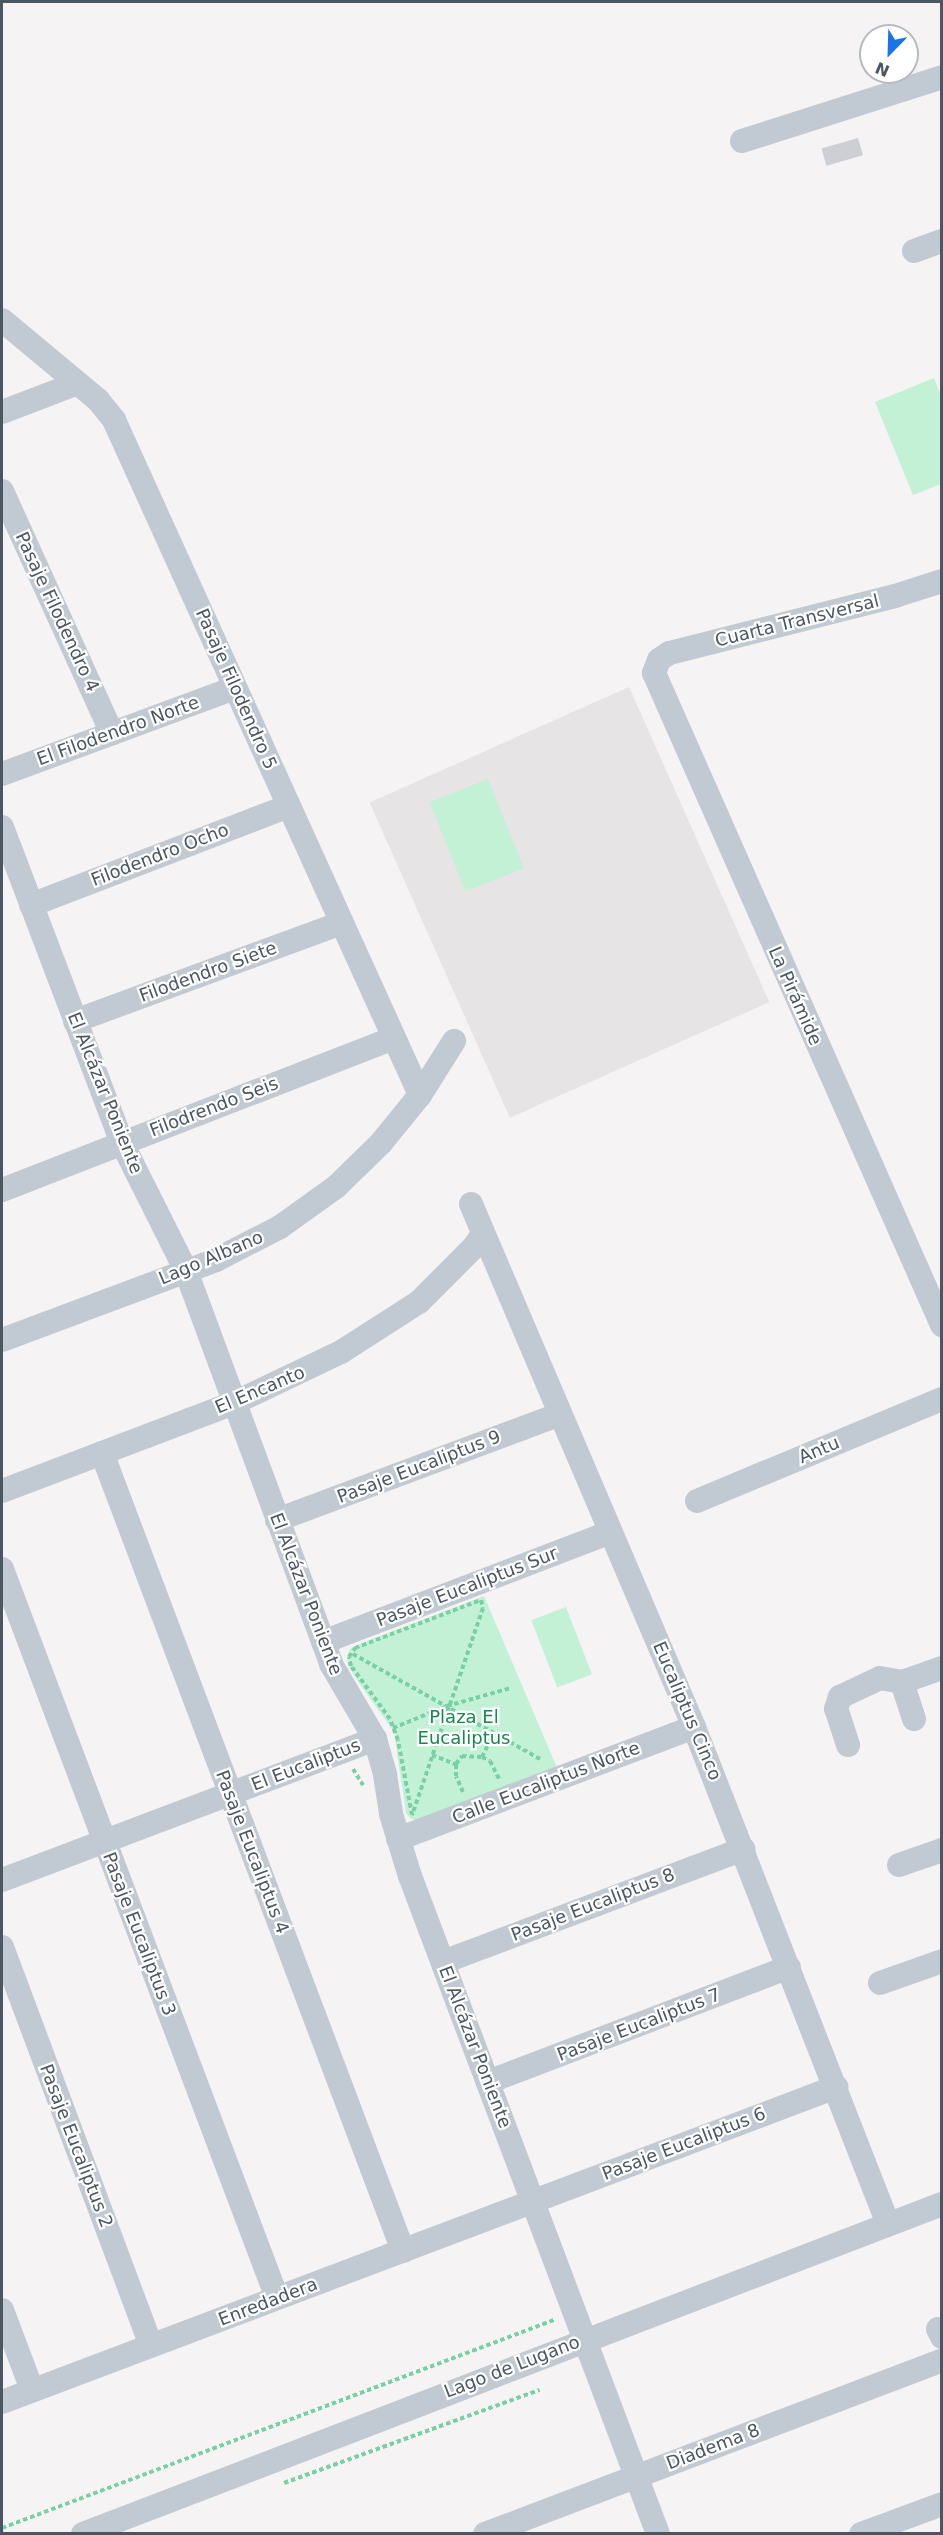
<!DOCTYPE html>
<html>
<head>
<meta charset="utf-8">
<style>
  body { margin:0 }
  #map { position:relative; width:943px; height:2535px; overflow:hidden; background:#f5f3f3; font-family:"DejaVu Sans",sans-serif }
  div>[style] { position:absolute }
  .education>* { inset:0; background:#e6e4e5; transform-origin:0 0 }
  .green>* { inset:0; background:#c3f1d5; transform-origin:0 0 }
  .building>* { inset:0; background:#cdcfd5; transform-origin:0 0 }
  .path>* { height:4px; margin-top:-2px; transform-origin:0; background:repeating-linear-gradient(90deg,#7ad0a6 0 4.5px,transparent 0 7.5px) }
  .minor>* { height:24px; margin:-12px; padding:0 12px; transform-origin:12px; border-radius:12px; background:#c1cad2 }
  span { translate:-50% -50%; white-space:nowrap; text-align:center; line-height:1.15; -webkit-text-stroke:4.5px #fff; paint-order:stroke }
  .street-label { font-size:18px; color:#4a5661 }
  .park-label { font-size:18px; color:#17864f }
  .frame { position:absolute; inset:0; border:3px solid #4a5661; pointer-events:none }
  .north { position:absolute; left:859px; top:24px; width:60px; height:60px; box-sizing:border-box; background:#fff; border:2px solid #b7bbc0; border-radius:50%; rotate:203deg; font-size:16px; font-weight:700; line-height:24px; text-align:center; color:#4a5661 }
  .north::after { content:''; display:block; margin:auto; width:21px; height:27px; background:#1a73e8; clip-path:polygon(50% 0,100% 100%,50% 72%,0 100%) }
</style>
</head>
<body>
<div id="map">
  <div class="education">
    <i style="left:629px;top:687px;width:345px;height:284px;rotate:66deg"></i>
  </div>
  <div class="green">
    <i style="clip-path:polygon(934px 378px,941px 396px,941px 484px,913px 495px,875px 402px)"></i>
    <i style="left:488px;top:779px;width:96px;height:63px;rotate:68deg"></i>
    <i style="clip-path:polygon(484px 1596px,558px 1770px,420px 1821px,411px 1819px,406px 1813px,394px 1732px,357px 1680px,348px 1665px,347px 1656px,350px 1649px,360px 1644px)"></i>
    <i style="left:566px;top:1607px;width:72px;height:37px;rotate:69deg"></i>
  </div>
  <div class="building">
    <i style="left:858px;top:138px;width:18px;height:38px;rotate:74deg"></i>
  </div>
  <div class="path">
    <i style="left:481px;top:1600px;width:8px;rotate:76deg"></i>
    <i style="left:483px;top:1608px;width:219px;rotate:108.9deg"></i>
    <i style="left:412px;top:1815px;width:76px;rotate:-100.6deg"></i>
    <i style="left:398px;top:1740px;width:22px;rotate:-111deg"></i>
    <i style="left:390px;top:1719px;width:66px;rotate:-126.3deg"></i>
    <i style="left:351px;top:1666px;width:9px;rotate:-103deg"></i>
    <i style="left:349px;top:1657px;width:11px;rotate:-56deg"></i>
    <i style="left:355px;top:1648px;width:135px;rotate:-20.9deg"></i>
    <i style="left:353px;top:1654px;width:217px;rotate:29.3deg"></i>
    <i style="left:393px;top:1728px;width:58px;rotate:-22.2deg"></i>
    <i style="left:447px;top:1706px;width:66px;rotate:-15.7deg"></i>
    <i style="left:432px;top:1755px;width:26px;rotate:21deg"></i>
    <i style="left:482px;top:1757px;width:28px;rotate:-64deg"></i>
    <i style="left:353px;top:1769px;width:19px;rotate:58deg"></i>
    <i style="left:463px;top:1792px;width:17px;rotate:-114deg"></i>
    <i style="left:456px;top:1776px;width:12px;rotate:-90deg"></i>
    <i style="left:456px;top:1764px;width:10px;rotate:-53deg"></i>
    <i style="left:462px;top:1756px;width:20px;rotate:3deg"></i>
    <i style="left:482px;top:1757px;width:9px;rotate:27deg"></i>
    <i style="left:490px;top:1761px;width:20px;rotate:63deg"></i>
    <i style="left:284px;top:2483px;width:272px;rotate:-20deg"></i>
    <i style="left:2px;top:2528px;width:590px;rotate:-20.65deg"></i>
  </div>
  <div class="minor">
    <i style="left:742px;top:141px;width:210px;rotate:-17.7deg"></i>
    <i style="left:914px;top:251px;width:30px;rotate:-20deg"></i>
    <i style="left:2px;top:320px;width:125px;rotate:39.8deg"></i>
    <i style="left:98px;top:400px;width:26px;rotate:51deg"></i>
    <i style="left:114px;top:420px;width:741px;rotate:65.61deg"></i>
    <i style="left:2px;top:412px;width:81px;rotate:-20.9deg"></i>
    <i style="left:2px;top:491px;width:266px;rotate:65.6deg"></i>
    <i style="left:942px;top:581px;width:49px;rotate:162.3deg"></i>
    <i style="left:895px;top:596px;width:233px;rotate:165.8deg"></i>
    <i style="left:669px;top:653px;width:12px;rotate:145deg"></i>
    <i style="left:659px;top:660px;width:14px;rotate:111deg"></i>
    <i style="left:654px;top:673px;width:713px;rotate:66.17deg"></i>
    <i style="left:2px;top:774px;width:248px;rotate:-20.3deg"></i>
    <i style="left:2px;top:827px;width:338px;rotate:69.2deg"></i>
    <i style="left:122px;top:1143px;width:143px;rotate:63.4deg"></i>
    <i style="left:186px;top:1271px;width:419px;rotate:69.7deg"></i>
    <i style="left:331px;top:1664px;width:87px;rotate:59.6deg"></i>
    <i style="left:375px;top:1739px;width:37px;rotate:74deg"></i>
    <i style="left:385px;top:1775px;width:39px;rotate:81deg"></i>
    <i style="left:391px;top:1814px;width:65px;rotate:73deg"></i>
    <i style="left:410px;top:1876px;width:703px;rotate:69.35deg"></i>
    <i style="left:31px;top:905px;width:276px;rotate:-21deg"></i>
    <i style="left:75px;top:1021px;width:284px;rotate:-20.2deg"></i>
    <i style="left:2px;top:1190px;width:420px;rotate:-21.2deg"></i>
    <i style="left:471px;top:1204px;width:569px;rotate:66.91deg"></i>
    <i style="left:694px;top:1727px;width:534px;rotate:68.68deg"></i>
    <i style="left:2px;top:1340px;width:228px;rotate:-20.5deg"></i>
    <i style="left:216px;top:1260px;width:72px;rotate:-27.3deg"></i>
    <i style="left:280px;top:1227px;width:70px;rotate:-35.7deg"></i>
    <i style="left:337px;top:1186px;width:62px;rotate:-44.3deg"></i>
    <i style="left:381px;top:1143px;width:62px;rotate:-50.9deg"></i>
    <i style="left:420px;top:1095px;width:64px;rotate:-57.8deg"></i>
    <i style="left:102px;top:1453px;width:853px;rotate:69.33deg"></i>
    <i style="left:2px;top:1491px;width:248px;rotate:-20.8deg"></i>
    <i style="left:234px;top:1403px;width:119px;rotate:-25.5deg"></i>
    <i style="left:341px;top:1352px;width:93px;rotate:-32.7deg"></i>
    <i style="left:419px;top:1302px;width:78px;rotate:-45deg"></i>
    <i style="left:474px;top:1247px;width:16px;rotate:-55deg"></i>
    <i style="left:697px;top:1501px;width:265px;rotate:-22.6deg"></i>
    <i style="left:277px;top:1520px;width:302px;rotate:-20.5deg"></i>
    <i style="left:2px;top:1569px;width:779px;rotate:69.33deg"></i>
    <i style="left:323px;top:1642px;width:308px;rotate:-20.9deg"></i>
    <i style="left:902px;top:1682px;width:39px;rotate:72deg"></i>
    <i style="left:848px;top:1745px;width:38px;rotate:-108deg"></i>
    <i style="left:836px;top:1709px;width:13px;rotate:-72deg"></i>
    <i style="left:840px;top:1697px;width:44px;rotate:-25.4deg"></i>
    <i style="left:880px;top:1678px;width:22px;rotate:10deg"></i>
    <i style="left:902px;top:1682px;width:42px;rotate:-19.3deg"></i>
    <i style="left:398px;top:1839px;width:316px;rotate:-20.7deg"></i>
    <i style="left:899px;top:1865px;width:46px;rotate:-19.2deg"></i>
    <i style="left:2px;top:1880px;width:399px;rotate:-20.7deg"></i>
    <i style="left:2px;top:1947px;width:425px;rotate:69.5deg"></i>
    <i style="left:443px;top:1962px;width:321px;rotate:-20.6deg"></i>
    <i style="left:880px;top:1983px;width:66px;rotate:-19.5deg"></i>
    <i style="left:488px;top:2082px;width:322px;rotate:-20.9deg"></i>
    <i style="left:2px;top:2310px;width:85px;rotate:69.4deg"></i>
    <i style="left:938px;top:2329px;width:9px;rotate:63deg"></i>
    <i style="left:2px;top:2402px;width:892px;rotate:-20.69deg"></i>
    <i style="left:83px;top:2534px;width:920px;rotate:-21.02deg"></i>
    <i style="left:485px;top:2534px;width:489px;rotate:-20.8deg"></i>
    <i style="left:861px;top:2534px;width:86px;rotate:-20.3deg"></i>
  </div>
  <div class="street-label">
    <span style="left:57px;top:612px;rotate:65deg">Pasaje Filodendro 4</span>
    <span style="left:797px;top:621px;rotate:-14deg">Cuarta Transversal</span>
    <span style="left:236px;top:689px;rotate:66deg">Pasaje Filodendro 5</span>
    <span style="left:118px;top:731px;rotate:-20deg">El Filodendro Norte</span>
    <span style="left:160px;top:855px;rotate:-21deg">Filodendro Ocho</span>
    <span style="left:208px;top:972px;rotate:-20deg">Filodendro Siete</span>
    <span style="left:795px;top:996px;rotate:66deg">La Pirámide</span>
    <span style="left:105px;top:1093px;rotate:68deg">El Alcázar Poniente</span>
    <span style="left:214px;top:1107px;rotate:-21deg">Filodrendo Seis</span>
    <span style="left:211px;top:1258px;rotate:-23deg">Lago Albano</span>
    <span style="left:260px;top:1390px;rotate:-23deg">El Encanto</span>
    <span style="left:819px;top:1450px;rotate:-23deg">Antu</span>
    <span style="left:419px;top:1467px;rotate:-21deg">Pasaje Eucaliptus 9</span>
    <span style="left:467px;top:1587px;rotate:-21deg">Pasaje Eucaliptus Sur</span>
    <span style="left:306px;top:1594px;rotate:69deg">El Alcázar Poniente</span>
    <span style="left:687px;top:1711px;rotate:67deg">Eucaliptus Cinco</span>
    <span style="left:306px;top:1765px;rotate:-21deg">El Eucaliptus</span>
    <span style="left:546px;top:1783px;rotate:-21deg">Calle Eucaliptus Norte</span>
    <span style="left:252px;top:1852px;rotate:69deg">Pasaje Eucaliptus 4</span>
    <span style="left:593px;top:1905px;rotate:-21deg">Pasaje Eucaliptus 8</span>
    <span style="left:139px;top:1934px;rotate:69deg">Pasaje Eucaliptus 3</span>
    <span style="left:639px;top:2025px;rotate:-21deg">Pasaje Eucaliptus 7</span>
    <span style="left:475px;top:2047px;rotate:69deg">El Alcázar Poniente</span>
    <span style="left:684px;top:2144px;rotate:-21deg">Pasaje Eucaliptus 6</span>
    <span style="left:76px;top:2146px;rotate:69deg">Pasaje Eucaliptus 2</span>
    <span style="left:268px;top:2302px;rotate:-21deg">Enredadera</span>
    <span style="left:512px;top:2367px;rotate:-21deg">Lago de Lugano</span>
    <span style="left:713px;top:2447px;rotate:-21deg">Diadema 8</span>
  </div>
  <div class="park-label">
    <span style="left:464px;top:1728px">Plaza El<br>Eucaliptus</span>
  </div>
  <div class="frame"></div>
  <div class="north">N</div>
</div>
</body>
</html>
